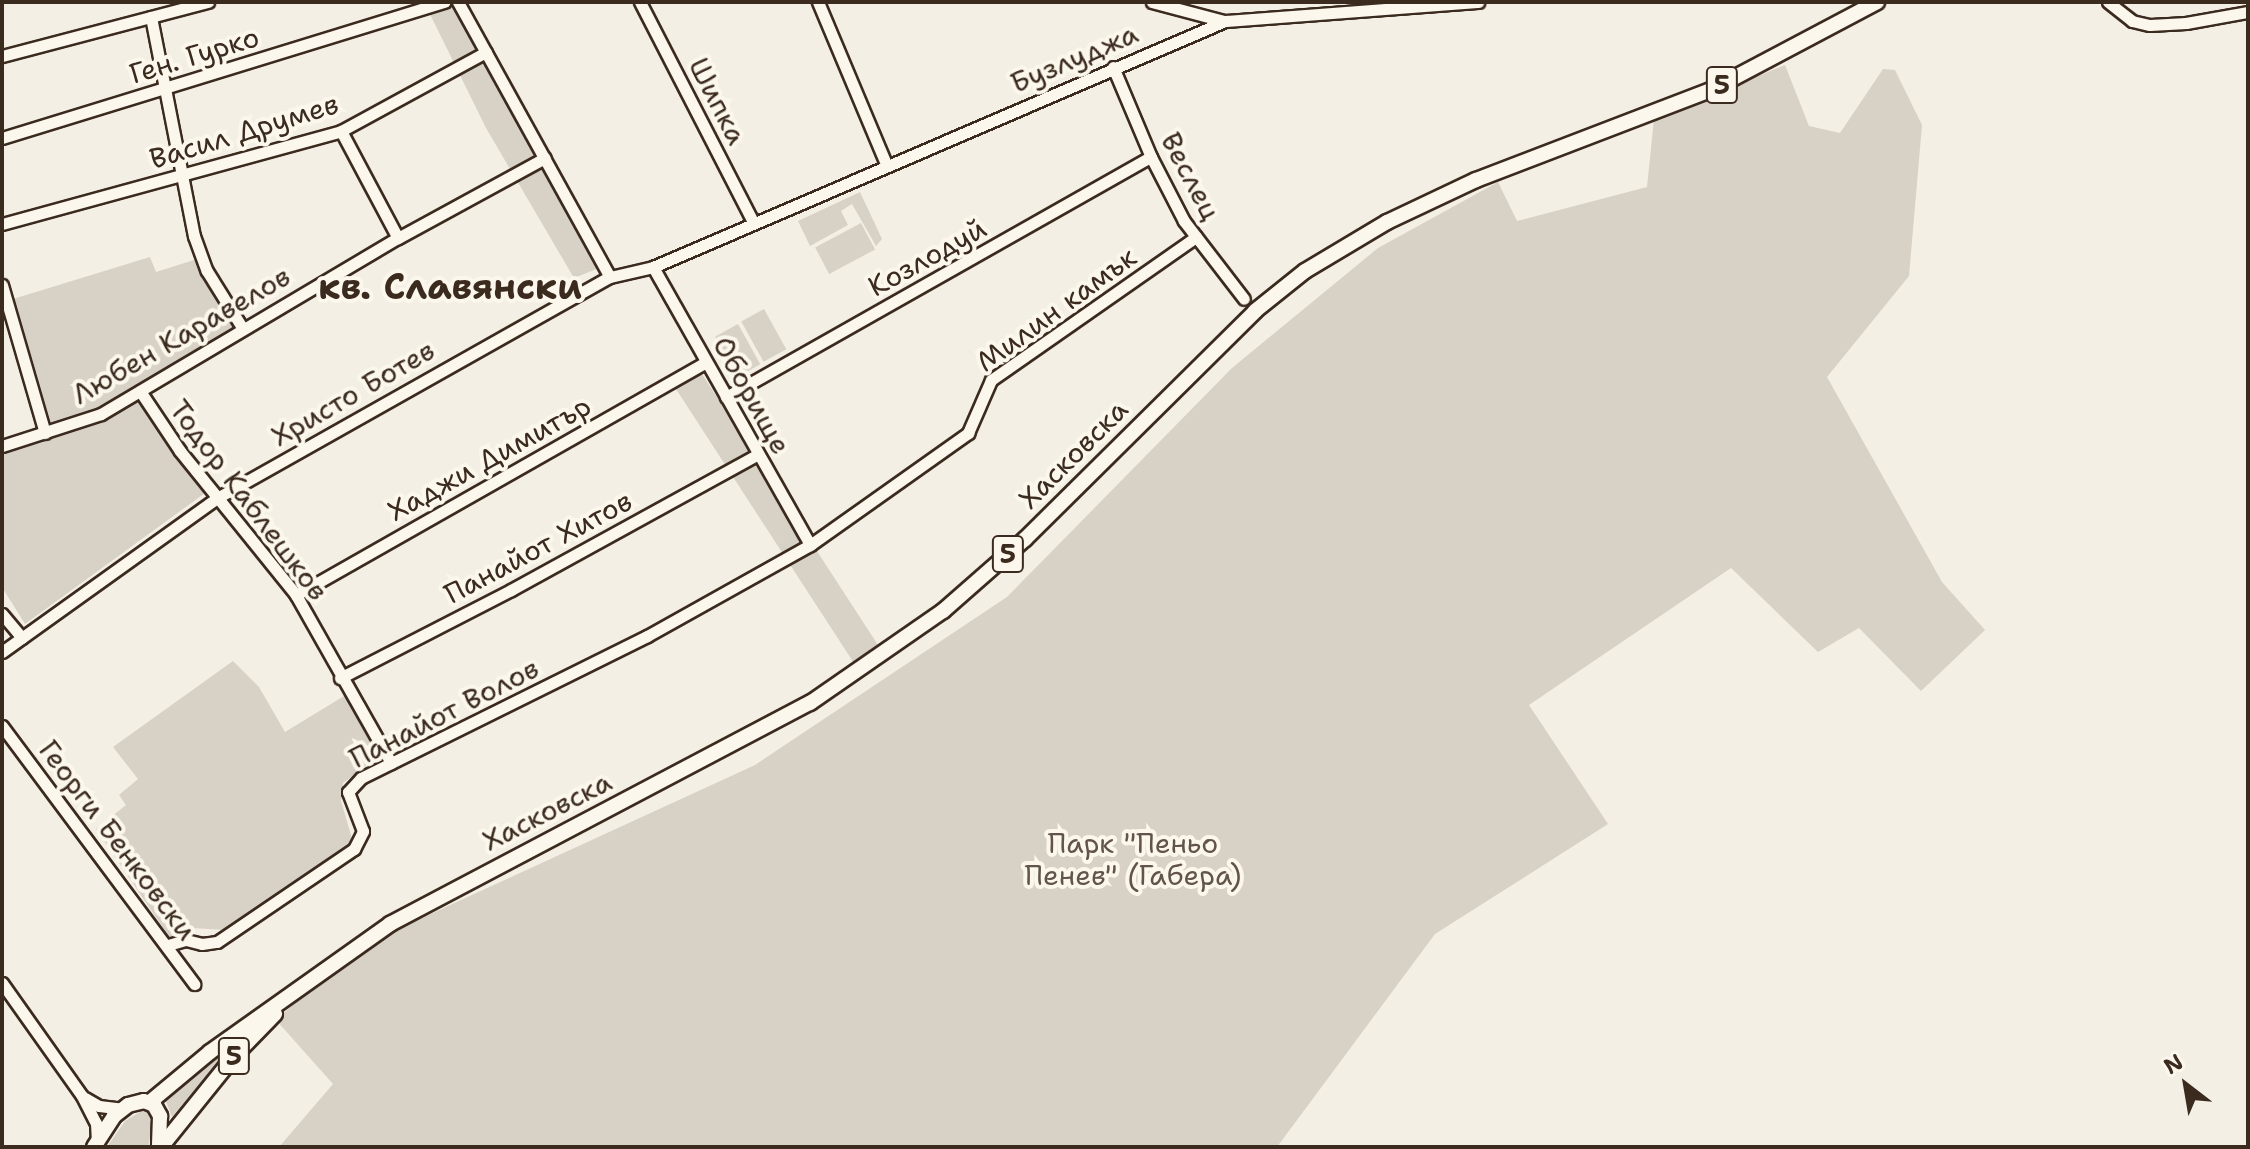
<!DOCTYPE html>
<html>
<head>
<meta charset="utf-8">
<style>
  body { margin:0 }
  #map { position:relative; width:2250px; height:1149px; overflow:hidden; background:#f3efe4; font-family:"Shantell Sans",sans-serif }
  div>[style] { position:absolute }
  .green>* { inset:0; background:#d8d1c6; transform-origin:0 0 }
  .roads { filter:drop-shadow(2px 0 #3b2a1e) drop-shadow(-2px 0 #3b2a1e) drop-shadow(0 2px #3b2a1e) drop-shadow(0 -2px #3b2a1e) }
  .minor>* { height:11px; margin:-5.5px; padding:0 5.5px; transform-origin:5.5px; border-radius:5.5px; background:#fbf7ec }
  .major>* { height:14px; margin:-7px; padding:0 7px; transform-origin:7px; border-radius:7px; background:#fbf7ec }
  span { translate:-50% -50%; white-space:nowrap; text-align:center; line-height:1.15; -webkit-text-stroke:8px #fbf7ec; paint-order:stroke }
  .shield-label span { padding:2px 6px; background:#fbf7ec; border:2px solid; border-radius:6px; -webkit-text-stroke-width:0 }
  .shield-label { font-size:26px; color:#3b2a1e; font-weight:700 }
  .street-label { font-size:28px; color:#3b2a1e }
  .park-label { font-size:28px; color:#625448 }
  .district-label { font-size:36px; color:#3b2a1e; font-weight:700 }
  .frame { position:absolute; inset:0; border:4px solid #3b2a1e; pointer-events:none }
  .north { position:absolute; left:2146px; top:1045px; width:80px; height:80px; -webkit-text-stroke:6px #fbf7ec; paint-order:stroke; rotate:329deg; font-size:22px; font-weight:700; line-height:32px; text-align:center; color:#3b2a1e }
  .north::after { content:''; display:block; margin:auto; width:28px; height:36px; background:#3b2a1e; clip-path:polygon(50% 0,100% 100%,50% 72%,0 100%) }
</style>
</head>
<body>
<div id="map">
  <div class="green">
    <i style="clip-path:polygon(424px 2px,462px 2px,604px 266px,574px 278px,486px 128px)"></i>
    <i style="clip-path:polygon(1785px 65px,1809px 126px,1840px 133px,1883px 69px,1895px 70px,1922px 125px,1909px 276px,1827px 377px,1942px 582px,1985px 630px,1921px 691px,1859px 628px,1818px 652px,1731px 568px,1529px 705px,1608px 824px,1435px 934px,1277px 1147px,279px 1147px,333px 1084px,276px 1020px,314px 986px,398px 929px,755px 765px,1007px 597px,1232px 368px,1378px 248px,1498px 182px,1517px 221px,1647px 187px,1654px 119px)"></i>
    <i style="clip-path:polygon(860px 192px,882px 239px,876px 246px,852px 204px,841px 211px,848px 225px,810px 246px,798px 221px)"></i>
    <i style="left:861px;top:223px;width:30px;height:52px;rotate:62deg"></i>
    <i style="clip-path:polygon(150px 257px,156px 272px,197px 259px,205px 280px,235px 328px,131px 388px,205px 493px,25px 624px,2px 587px,2px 451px,49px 437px,13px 299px)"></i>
    <i style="left:764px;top:309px;width:46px;height:26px;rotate:61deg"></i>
    <i style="left:738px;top:324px;width:46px;height:26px;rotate:61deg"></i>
    <i style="left:700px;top:371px;width:327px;height:30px;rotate:57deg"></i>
    <i style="clip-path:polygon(233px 661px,259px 687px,285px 732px,349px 693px,385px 752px,343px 783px,341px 801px,353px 842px,225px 930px,192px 928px,170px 938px,96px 829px,126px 805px,119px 795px,138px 779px,113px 747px)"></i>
    <i style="clip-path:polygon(242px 1034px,172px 1117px,165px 1099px)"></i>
    <i style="clip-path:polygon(143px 1110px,149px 1113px,152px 1127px,148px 1147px,107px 1147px,125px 1121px)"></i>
  </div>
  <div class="roads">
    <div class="minor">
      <i style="left:458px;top:2px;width:314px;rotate:61.1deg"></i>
      <i style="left:640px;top:2px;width:247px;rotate:62.8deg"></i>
      <i style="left:818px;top:2px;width:176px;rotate:67.2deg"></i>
      <i style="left:1152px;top:2px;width:74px;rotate:14.8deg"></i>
      <i style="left:2108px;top:2px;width:31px;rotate:38deg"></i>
      <i style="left:2132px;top:21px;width:18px;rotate:13deg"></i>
      <i style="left:2150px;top:25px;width:36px;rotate:-3deg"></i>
      <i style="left:2186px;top:23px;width:63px;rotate:-10.1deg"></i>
      <i style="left:151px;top:17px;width:223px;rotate:78.9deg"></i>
      <i style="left:194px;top:236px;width:37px;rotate:70deg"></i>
      <i style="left:207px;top:271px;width:68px;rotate:58.2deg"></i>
      <i style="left:2px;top:56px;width:213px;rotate:-14.7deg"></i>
      <i style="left:1113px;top:67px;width:98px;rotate:67.1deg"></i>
      <i style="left:1151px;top:157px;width:72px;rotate:62.7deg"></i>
      <i style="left:1184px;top:221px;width:98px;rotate:52.4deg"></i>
      <i style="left:341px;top:131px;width:121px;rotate:62deg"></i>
      <i style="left:2px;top:138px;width:463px;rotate:-17.1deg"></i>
      <i style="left:2px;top:224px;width:352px;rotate:-15.3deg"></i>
      <i style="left:341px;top:131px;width:165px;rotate:-28.6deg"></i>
      <i style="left:653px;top:267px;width:319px;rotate:60.5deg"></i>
      <i style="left:2px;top:285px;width:154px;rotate:73.8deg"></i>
      <i style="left:140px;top:391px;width:72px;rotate:56.3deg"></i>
      <i style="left:180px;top:451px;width:185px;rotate:51.1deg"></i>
      <i style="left:296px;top:595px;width:193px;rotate:60.5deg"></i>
      <i style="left:726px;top:397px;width:488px;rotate:-29.5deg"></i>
      <i style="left:2px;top:446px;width:104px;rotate:-17.9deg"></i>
      <i style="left:101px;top:414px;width:345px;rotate:-30.7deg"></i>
      <i style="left:398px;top:238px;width:167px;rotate:-28.6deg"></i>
      <i style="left:296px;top:595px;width:470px;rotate:-29.6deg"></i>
      <i style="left:2px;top:614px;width:31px;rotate:50deg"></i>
      <i style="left:2px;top:652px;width:264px;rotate:-35.6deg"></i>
      <i style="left:217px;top:498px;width:451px;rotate:-29.4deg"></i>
      <i style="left:610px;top:277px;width:44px;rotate:-13.1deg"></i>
      <i style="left:653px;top:267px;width:623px;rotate:-23.27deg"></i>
      <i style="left:1225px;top:21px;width:254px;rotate:-4.3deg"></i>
      <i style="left:340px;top:678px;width:192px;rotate:-27.2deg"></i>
      <i style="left:511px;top:590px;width:281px;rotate:-28.8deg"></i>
      <i style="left:2px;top:726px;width:322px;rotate:53.3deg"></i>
      <i style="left:168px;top:945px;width:19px;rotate:-16deg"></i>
      <i style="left:186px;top:940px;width:16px;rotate:14deg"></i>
      <i style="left:202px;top:944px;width:15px;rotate:-8deg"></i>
      <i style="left:217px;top:942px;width:166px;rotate:-34.2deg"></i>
      <i style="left:354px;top:849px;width:20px;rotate:-63deg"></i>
      <i style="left:363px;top:831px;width:42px;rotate:-111deg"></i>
      <i style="left:348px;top:792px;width:19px;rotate:-47deg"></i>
      <i style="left:361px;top:778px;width:319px;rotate:-26.4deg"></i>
      <i style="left:647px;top:636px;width:187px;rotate:-29.2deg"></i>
      <i style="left:810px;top:545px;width:194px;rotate:-35.3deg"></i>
      <i style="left:968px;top:433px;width:58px;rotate:-66.5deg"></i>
      <i style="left:991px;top:380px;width:250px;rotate:-34.9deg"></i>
      <i style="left:2px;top:983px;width:138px;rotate:54.7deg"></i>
      <i style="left:82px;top:1096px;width:30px;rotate:63deg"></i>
      <i style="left:96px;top:1123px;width:17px;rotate:87deg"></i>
      <i style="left:85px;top:1098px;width:16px;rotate:30deg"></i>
      <i style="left:99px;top:1106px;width:23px;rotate:7deg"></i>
    </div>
    <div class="major">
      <i style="left:150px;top:1102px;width:78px;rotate:-39.8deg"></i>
      <i style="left:210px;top:1052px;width:221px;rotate:-35.4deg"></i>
      <i style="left:390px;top:924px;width:475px;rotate:-27.8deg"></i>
      <i style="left:810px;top:703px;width:162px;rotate:-34.7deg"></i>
      <i style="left:943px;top:611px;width:109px;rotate:-41.3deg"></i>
      <i style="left:1025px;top:539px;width:324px;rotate:-44.7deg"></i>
      <i style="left:1255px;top:311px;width:64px;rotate:-38.7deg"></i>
      <i style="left:1305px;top:271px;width:96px;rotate:-30.9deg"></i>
      <i style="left:1387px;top:222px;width:98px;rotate:-25.3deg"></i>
      <i style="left:1476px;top:180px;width:252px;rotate:-21deg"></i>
      <i style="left:1711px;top:90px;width:188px;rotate:-27.9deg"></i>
      <i style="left:94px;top:1147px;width:37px;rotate:-57deg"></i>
      <i style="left:114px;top:1116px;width:18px;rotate:-38deg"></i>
      <i style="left:128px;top:1105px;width:16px;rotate:-14deg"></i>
      <i style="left:144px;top:1101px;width:11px;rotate:22deg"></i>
      <i style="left:154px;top:1105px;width:13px;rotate:61deg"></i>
      <i style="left:160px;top:1116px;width:31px;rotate:92deg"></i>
      <i style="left:161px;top:1147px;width:119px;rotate:-51.1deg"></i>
      <i style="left:236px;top:1054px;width:56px;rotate:-45.7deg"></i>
    </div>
  </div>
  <div class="shield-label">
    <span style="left:1722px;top:85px">5</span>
    <span style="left:1008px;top:554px">5</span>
    <span style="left:234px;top:1056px">5</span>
  </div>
  <div class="street-label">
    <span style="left:194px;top:55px;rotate:-17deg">Ген. Гурко</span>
    <span style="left:1074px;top:58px;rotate:-23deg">Бузлуджа</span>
    <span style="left:718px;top:101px;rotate:63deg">Шипка</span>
    <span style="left:244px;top:131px;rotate:-17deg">Васил Друмев</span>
    <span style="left:1191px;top:176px;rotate:62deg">Веслец</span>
    <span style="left:927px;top:257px;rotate:-29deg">Козлодуй</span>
    <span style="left:1056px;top:309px;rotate:-36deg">Милин камък</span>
    <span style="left:181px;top:335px;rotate:-30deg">Любен Каравелов</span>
    <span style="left:353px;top:393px;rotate:-30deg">Христо Ботев</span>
    <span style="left:752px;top:395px;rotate:61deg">Оборище</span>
    <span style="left:1073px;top:454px;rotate:-45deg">Хасковска</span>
    <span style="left:489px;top:458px;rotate:-29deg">Хаджи Димитър</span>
    <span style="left:249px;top:500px;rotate:53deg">Тодор Каблешков</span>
    <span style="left:538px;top:547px;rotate:-28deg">Панайот Хитов</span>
    <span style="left:444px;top:713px;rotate:-27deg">Панайот Волов</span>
    <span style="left:547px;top:811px;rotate:-27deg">Хасковска</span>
    <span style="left:118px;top:840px;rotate:53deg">Георги Бенковски</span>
  </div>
  <div class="park-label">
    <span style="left:1133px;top:859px">Парк "Пеньо<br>Пенев" (Габера)</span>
  </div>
  <div class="district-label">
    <span style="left:450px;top:287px">кв. Славянски</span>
  </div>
  <div class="frame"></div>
  <div class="north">N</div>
</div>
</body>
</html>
